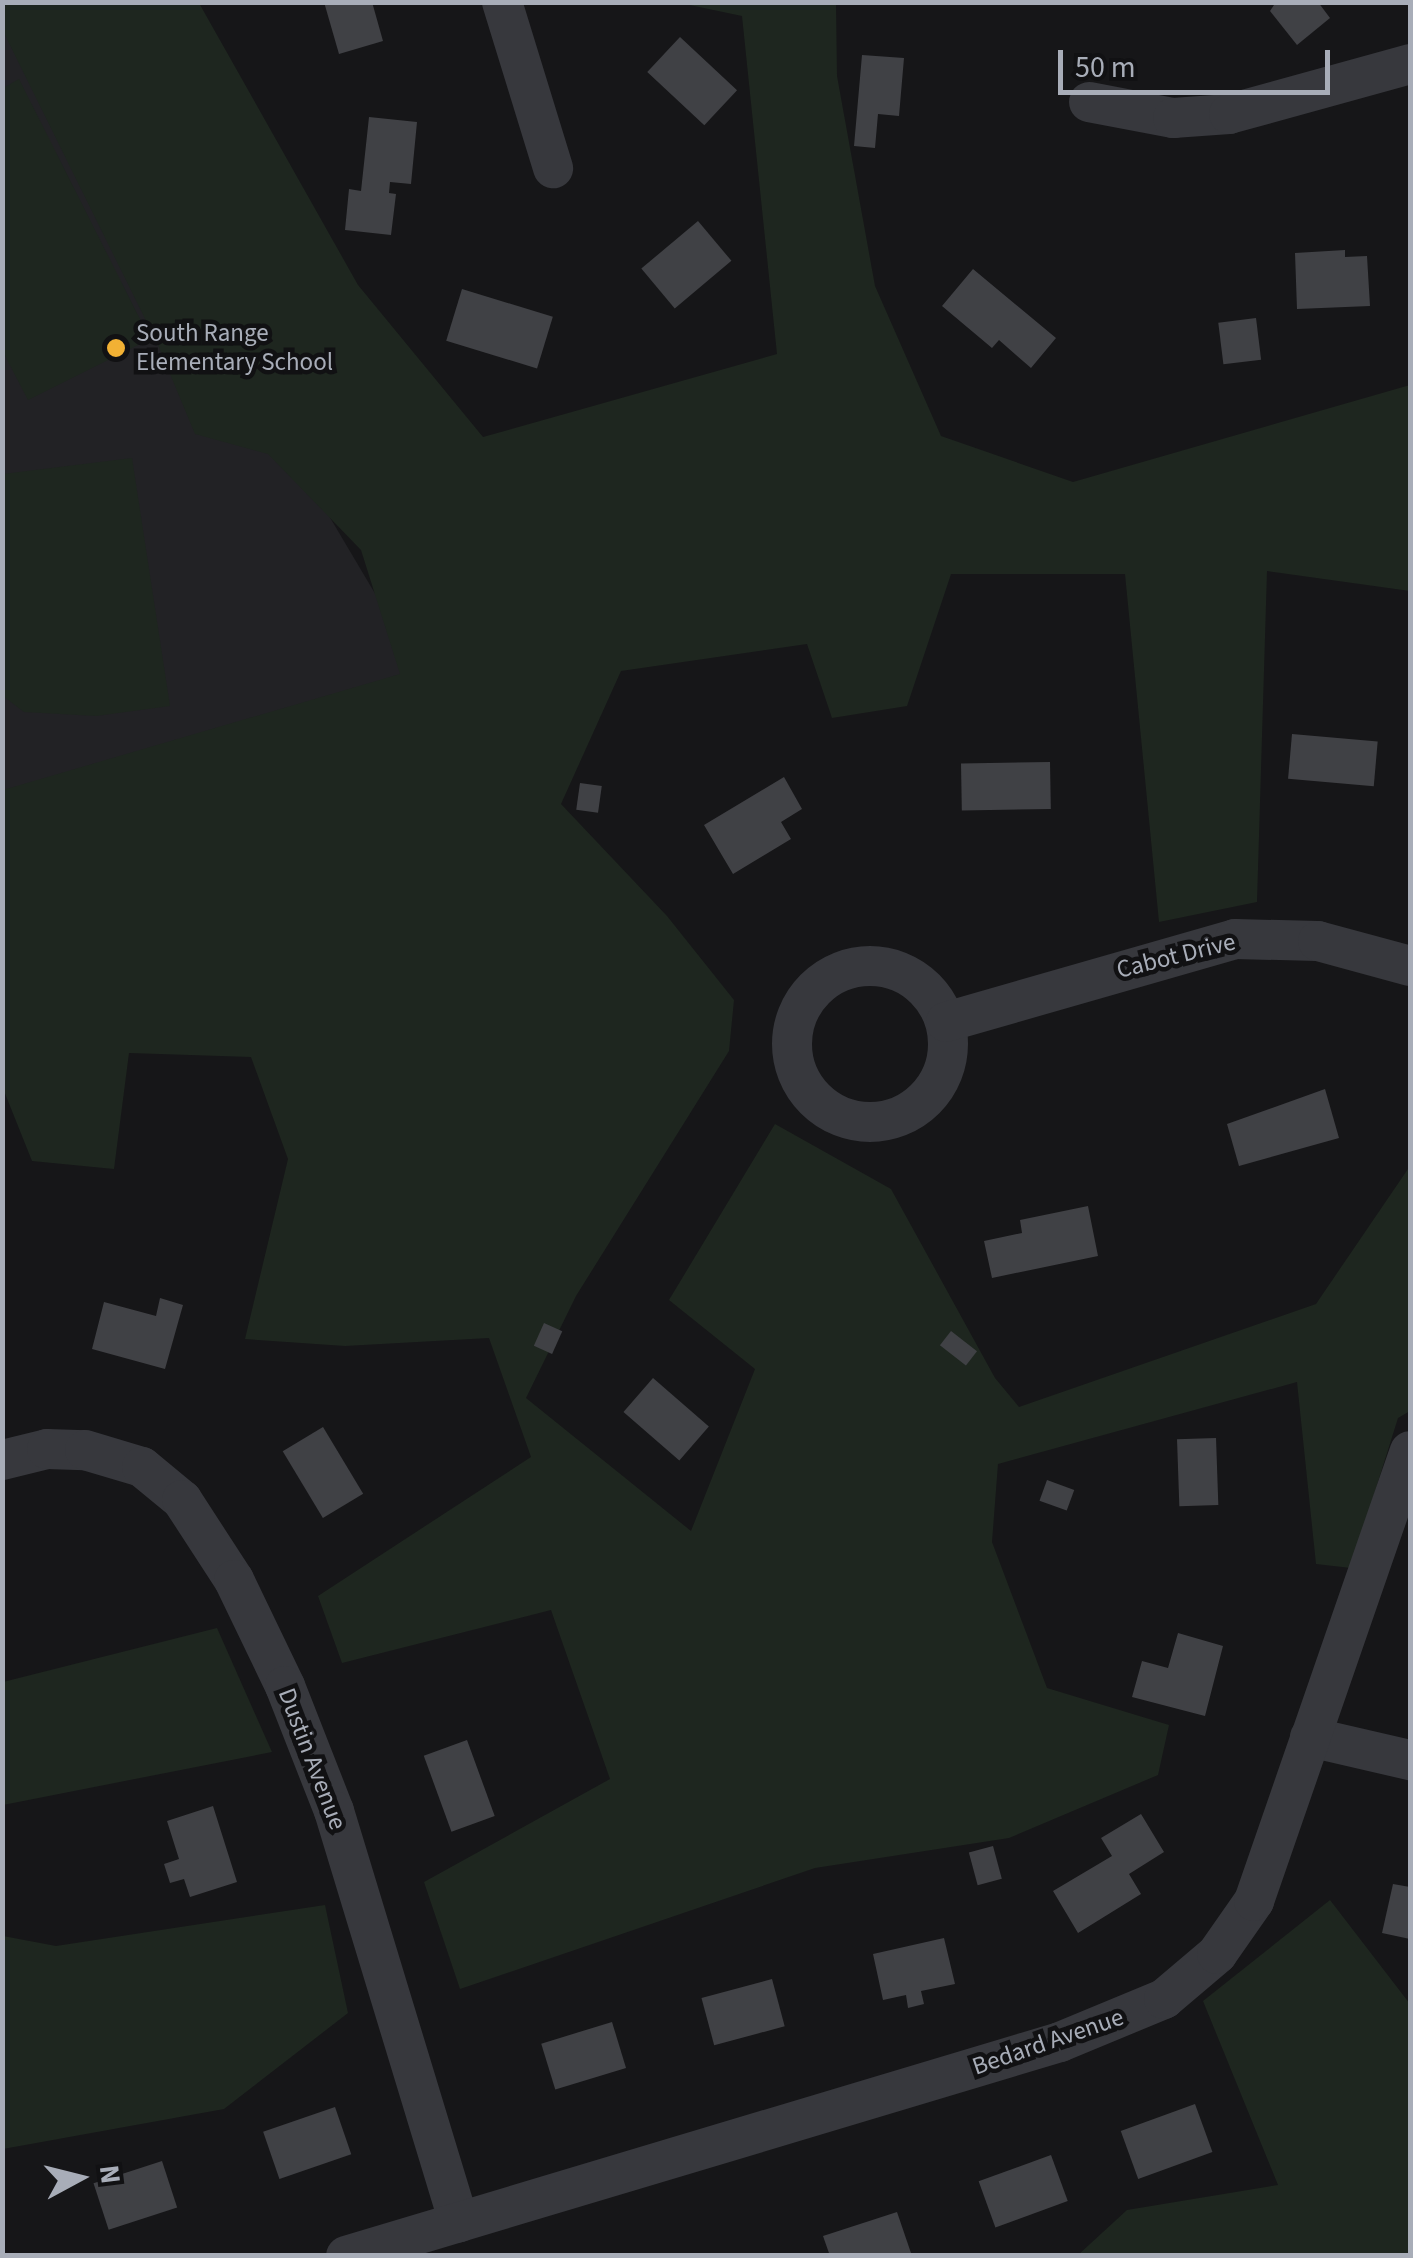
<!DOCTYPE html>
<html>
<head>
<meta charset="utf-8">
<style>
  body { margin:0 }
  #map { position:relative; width:1413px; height:2258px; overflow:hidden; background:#161618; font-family:"Source Sans 3",sans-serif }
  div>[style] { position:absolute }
  .built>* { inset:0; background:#222225 }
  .green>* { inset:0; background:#1e261f }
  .building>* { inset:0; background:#404145; transform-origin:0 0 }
  .street>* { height:40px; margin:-20px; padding:0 20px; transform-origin:20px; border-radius:20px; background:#37383d }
  .street>.ring { margin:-20px; padding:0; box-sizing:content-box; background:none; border:40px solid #37383d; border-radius:50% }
  .dots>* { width:28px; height:28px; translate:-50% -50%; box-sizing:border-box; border:5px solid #111113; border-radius:50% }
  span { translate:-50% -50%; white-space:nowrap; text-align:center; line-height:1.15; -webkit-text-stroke:9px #111113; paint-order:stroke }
  .poi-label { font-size:25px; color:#a8adb8 }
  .left { translate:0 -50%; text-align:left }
  .street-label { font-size:25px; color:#a8adb8 }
  .frame { position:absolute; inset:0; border:5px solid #a8adb8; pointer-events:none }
  .north { position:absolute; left:30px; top:2128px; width:100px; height:100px; -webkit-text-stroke:8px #111113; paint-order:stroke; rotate:83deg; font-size:28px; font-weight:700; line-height:40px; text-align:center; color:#a8adb8 }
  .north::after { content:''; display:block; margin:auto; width:35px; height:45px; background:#a8adb8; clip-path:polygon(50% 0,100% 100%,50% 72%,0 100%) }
  .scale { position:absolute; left:1058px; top:50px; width:272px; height:45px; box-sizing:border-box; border:5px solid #a8adb8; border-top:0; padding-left:12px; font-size:30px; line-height:35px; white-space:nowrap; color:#a8adb8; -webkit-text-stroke:8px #111113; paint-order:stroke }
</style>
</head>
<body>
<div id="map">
  <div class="built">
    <i style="clip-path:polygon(2px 3px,25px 3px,434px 693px,2px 838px)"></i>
  </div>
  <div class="green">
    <i style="clip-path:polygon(3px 3px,199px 3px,358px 285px,483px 437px,777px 354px,742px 16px,680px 3px,836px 3px,837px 76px,875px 286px,941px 436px,1073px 482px,1410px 385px,1410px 591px,1267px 571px,1257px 902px,1159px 922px,1125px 574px,951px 574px,907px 706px,832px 718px,807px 644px,621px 671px,561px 804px,667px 916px,734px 1000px,729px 1051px,576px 1296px,526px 1398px,691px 1531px,755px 1369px,669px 1300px,775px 1124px,891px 1189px,995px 1378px,1019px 1407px,1316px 1304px,1410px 1166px,1410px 1411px,1398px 1418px,1351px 1568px,1316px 1564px,1297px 1382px,998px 1464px,992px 1542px,1047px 1688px,1169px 1725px,1158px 1775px,1009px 1838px,815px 1868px,460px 1989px,424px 1882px,610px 1779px,551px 1610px,342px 1663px,318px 1596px,531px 1457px,489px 1338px,345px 1346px,245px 1339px,288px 1159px,251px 1057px,129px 1053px,114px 1169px,32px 1161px,2px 1086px,3px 790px,400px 674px,361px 550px,268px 454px,195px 434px,158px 345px,3px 31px)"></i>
    <i style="clip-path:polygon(19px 79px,150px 339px,28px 400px,2px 350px,3px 88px)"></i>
    <i style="clip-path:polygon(132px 458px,170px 706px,96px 716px,24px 712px,3px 696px,3px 474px)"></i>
    <i style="clip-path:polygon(217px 1628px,272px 1752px,3px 1805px,3px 1682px)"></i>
    <i style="clip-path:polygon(1330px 1900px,1410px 2004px,1410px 2255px,1078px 2255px,1127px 2210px,1278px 2185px,1203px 2001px)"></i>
    <i style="clip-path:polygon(325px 1905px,348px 2013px,224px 2109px,3px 2149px,3px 1936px,56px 1946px)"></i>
  </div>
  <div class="building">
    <i style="clip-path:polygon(324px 2px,372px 2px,383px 41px,339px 54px)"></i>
    <i style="clip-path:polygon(1276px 2px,1318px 2px,1330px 18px,1297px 45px,1270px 11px)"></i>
    <i style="left:680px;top:37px;width:78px;height:48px;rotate:43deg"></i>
    <i style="clip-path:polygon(862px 55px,904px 58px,899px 116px,878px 114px,875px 148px,854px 146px)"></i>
    <i style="clip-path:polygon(369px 117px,417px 122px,411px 184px,390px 182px,389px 193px,396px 194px,391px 235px,345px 230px,349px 189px,361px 191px)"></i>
    <i style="left:698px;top:221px;width:52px;height:74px;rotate:50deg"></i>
    <i style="clip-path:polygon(1345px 250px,1345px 257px,1367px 256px,1370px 306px,1297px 309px,1295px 253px)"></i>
    <i style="clip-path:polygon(973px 269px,1056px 338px,1031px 368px,999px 340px,992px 348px,942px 306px)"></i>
    <i style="left:462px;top:289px;width:95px;height:54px;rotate:17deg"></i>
    <i style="left:1256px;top:318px;width:42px;height:38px;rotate:83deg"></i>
    <i style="left:1292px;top:734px;width:86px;height:45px;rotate:5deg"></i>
    <i style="left:1050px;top:762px;width:47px;height:89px;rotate:89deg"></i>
    <i style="clip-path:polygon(784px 777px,802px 809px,781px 822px,791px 839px,733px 874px,704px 825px)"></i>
    <i style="left:580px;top:783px;width:22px;height:27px;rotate:8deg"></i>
    <i style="clip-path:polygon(1325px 1089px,1339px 1138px,1239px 1166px,1227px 1124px)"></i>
    <i style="clip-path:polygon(1088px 1206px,1098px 1256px,992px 1278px,984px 1241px,1022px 1233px,1020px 1220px)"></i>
    <i style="clip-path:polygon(160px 1298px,183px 1305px,165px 1369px,92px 1349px,104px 1302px,156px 1316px)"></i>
    <i style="left:544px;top:1323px;width:20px;height:25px;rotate:24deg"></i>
    <i style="left:951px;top:1331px;width:33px;height:18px;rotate:38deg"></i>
    <i style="left:653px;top:1378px;width:74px;height:45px;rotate:41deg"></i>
    <i style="left:323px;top:1427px;width:78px;height:47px;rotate:59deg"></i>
    <i style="left:1216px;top:1438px;width:67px;height:39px;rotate:88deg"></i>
    <i style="left:1047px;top:1480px;width:29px;height:22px;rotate:20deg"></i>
    <i style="clip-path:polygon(1178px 1633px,1223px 1646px,1205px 1716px,1132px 1697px,1142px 1661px,1168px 1668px)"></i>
    <i style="left:467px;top:1740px;width:81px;height:46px;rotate:70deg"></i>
    <i style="clip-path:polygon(213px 1806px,237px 1882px,190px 1897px,184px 1879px,170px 1883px,164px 1864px,179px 1859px,167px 1821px)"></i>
    <i style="clip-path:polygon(1141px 1814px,1164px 1852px,1129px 1874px,1141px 1894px,1078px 1933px,1053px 1891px,1112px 1856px,1101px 1838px)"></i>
    <i style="left:993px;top:1846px;width:34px;height:25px;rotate:75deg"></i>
    <i style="clip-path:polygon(1393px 1884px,1410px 1887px,1410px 1939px,1382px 1933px)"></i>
    <i style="clip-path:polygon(944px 1938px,955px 1984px,921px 1991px,924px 2004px,908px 2008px,906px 1995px,883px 2000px,873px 1954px)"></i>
    <i style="left:772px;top:1979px;width:49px;height:73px;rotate:75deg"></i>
    <i style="left:612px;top:2022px;width:48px;height:74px;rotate:73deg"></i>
    <i style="left:1195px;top:2104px;width:51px;height:79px;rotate:70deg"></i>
    <i style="left:335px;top:2107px;width:50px;height:76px;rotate:71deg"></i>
    <i style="left:1051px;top:2155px;width:49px;height:77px;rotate:70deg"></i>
    <i style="left:162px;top:2161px;width:49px;height:72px;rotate:72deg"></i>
    <i style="clip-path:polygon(897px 2212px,912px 2256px,830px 2256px,823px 2236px)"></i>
  </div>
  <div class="street">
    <i style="left:502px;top:2px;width:174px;rotate:72.9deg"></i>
    <i style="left:1089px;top:102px;width:86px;rotate:10.8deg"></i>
    <i style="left:1173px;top:118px;width:56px;rotate:-4.1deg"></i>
    <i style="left:1229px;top:114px;width:188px;rotate:-15.4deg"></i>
    <i class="ring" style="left:792px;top:966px;width:116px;height:116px"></i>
    <i style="left:946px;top:1022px;width:301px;rotate:-16deg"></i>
    <i style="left:1235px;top:939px;width:83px;rotate:1.4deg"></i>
    <i style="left:1318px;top:941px;width:95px;rotate:15.2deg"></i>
    <i style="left:2px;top:1460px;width:46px;rotate:-13.7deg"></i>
    <i style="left:47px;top:1449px;width:38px;rotate:2deg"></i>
    <i style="left:85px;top:1450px;width:59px;rotate:16.6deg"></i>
    <i style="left:142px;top:1467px;width:52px;rotate:39.5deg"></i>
    <i style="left:182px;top:1500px;width:95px;rotate:57deg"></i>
    <i style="left:234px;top:1580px;width:118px;rotate:64.3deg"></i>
    <i style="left:285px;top:1686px;width:134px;rotate:68.6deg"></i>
    <i style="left:334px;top:1811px;width:430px;rotate:73.1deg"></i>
    <i style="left:1310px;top:1737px;width:103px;rotate:13deg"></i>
    <i style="left:346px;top:2256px;width:745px;rotate:-16.68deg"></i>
    <i style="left:1060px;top:2042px;width:113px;rotate:-22.5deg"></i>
    <i style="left:1164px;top:1999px;width:70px;rotate:-40.3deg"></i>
    <i style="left:1217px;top:1954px;width:65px;rotate:-55.1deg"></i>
    <i style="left:1254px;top:1901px;width:476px;rotate:-70.9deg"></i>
  </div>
  <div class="dots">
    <i style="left:116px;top:348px;background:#f2b134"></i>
  </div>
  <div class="poi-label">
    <span class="left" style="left:136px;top:348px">South Range<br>Elementary School</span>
  </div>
  <div class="street-label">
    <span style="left:1176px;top:956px;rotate:-14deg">Cabot Drive</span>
    <span style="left:312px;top:1759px;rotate:69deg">Dustin Avenue</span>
    <span style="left:1048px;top:2042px;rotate:-19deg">Bedard Avenue</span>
  </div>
  <div class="frame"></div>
  <div class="north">N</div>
  <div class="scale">50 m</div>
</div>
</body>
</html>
